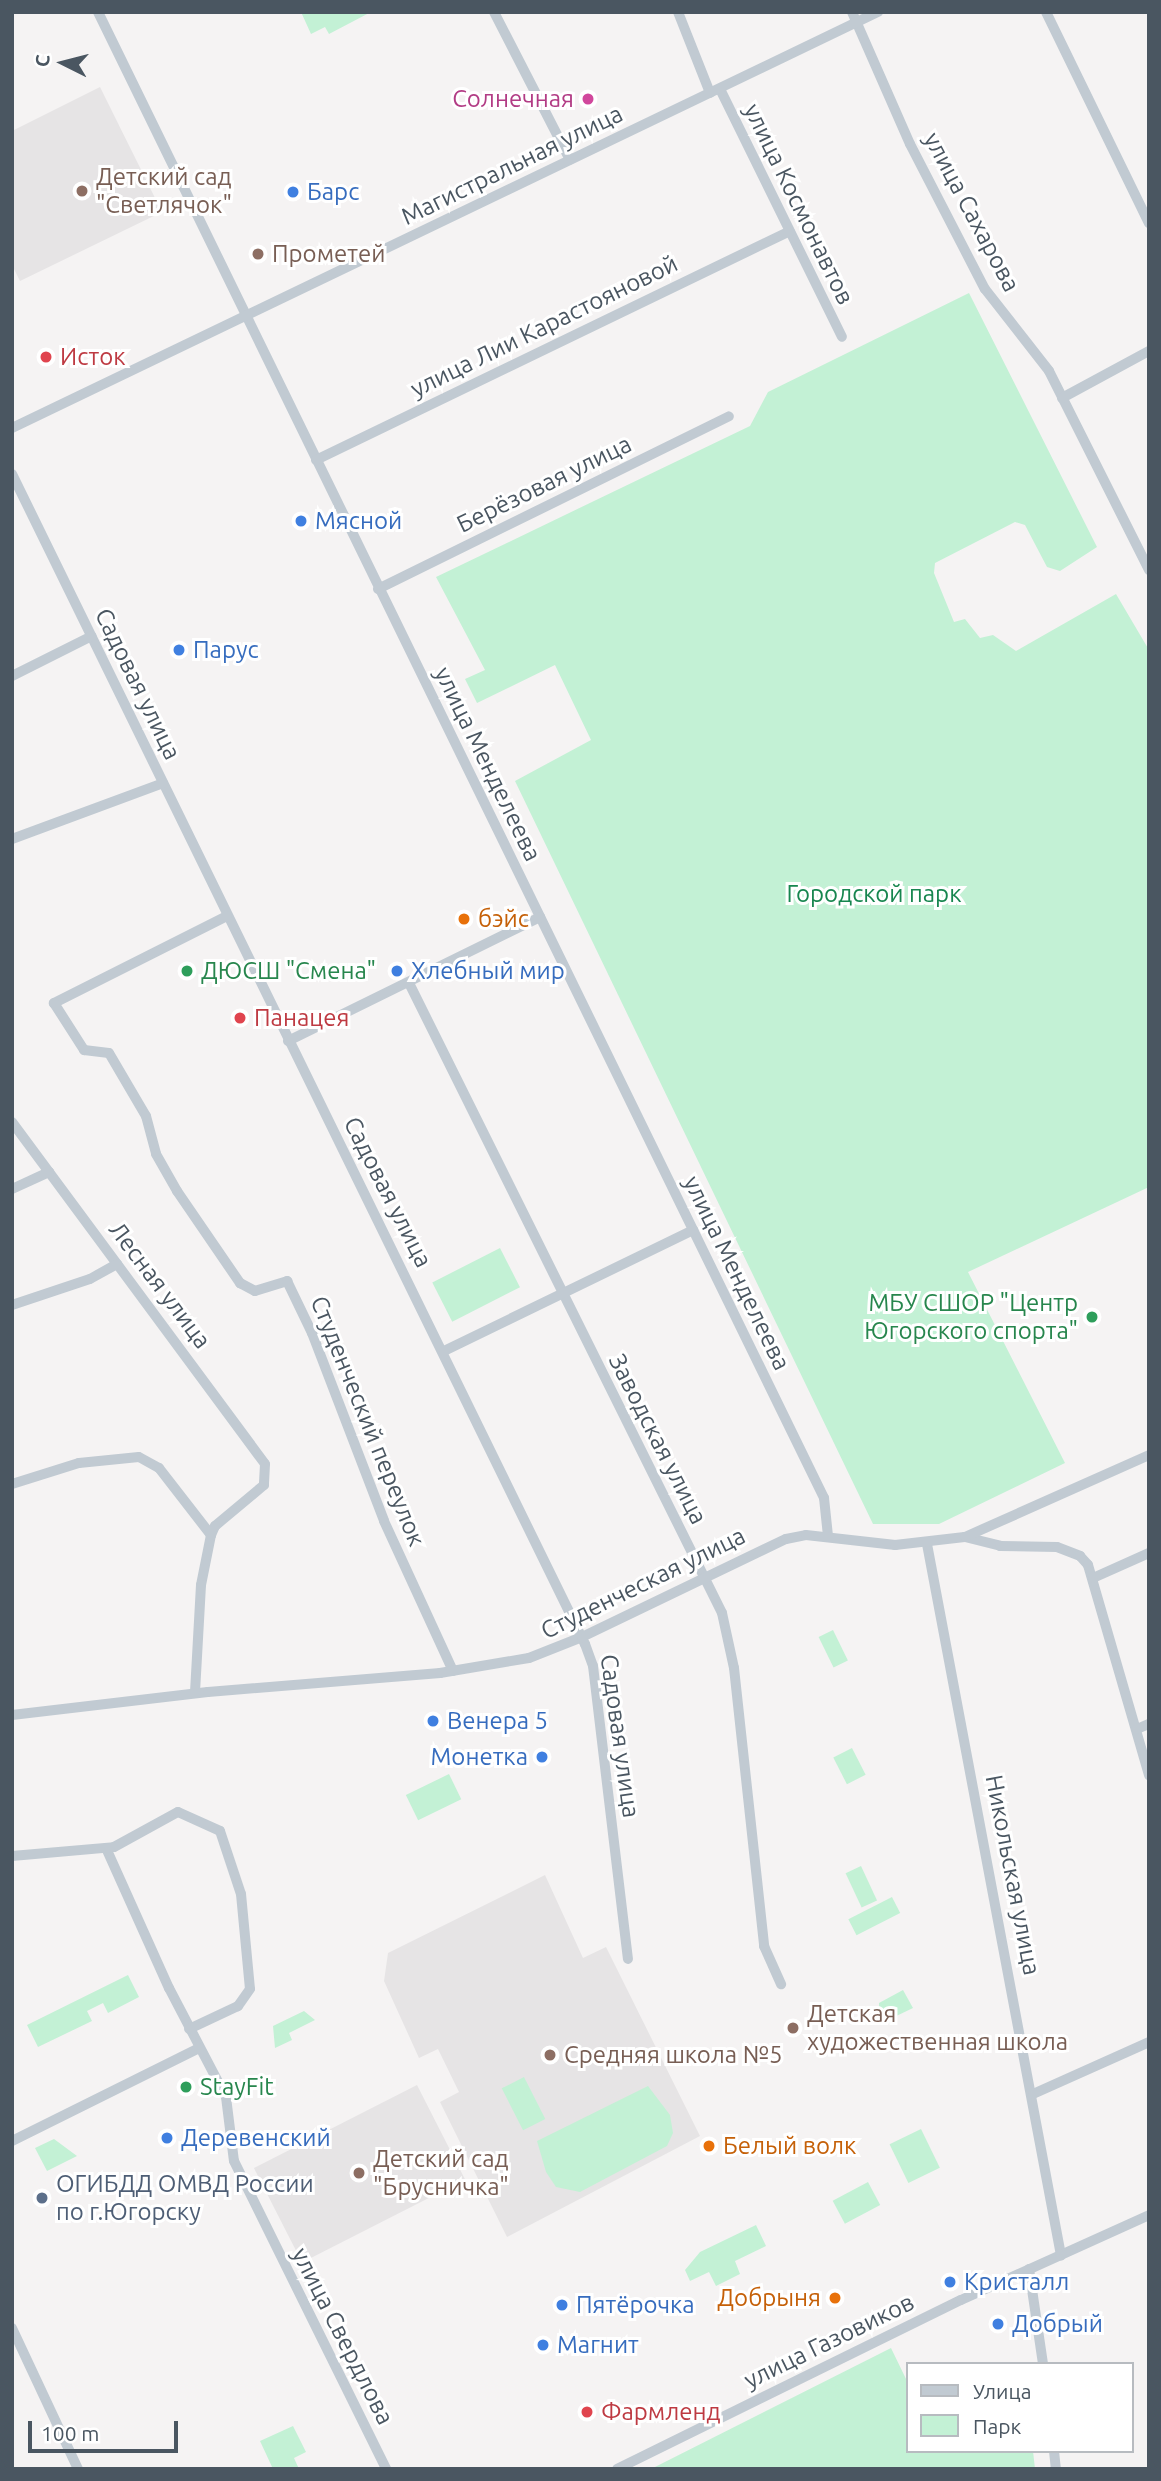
<!DOCTYPE html>
<html>
<head>
<meta charset="utf-8">
<style>
  body { margin:0 }
  #map { position:relative; width:1161px; height:2481px; overflow:hidden; background:#f5f3f3; font-family:Ubuntu,sans-serif }
  div>[style] { position:absolute }
  .education>* { inset:0; background:#e6e4e5; transform-origin:0 0 }
  .green>* { inset:0; background:#c3f1d5; transform-origin:0 0 }
  .minor>* { height:10px; margin:-5px; padding:0 5px; transform-origin:5px; border-radius:5px; background:#c1cad2 }
  .dots>* { width:19px; height:19px; translate:-50% -50%; box-sizing:border-box; border:4px solid #fff; border-radius:50% }
  span { translate:-50% -50%; white-space:nowrap; text-align:center; line-height:1.15; -webkit-text-stroke:6px #fff; paint-order:stroke }
  .hotel-label { font-size:24px; color:#b23c85 }
  .right { translate:-100% -50%; text-align:right }
  .street-label { font-size:24px; color:#4a5661 }
  .education-label { font-size:24px; color:#785e54 }
  .left { translate:0 -50%; text-align:left }
  .shop-label { font-size:24px; color:#366cbe }
  .health-label { font-size:24px; color:#be3a42 }
  .park-label { font-size:24px; color:#17864f }
  .food-label { font-size:24px; color:#c56008 }
  .leisure-label { font-size:24px; color:#27864d }
  .service-label { font-size:24px; color:#4e5e75 }
  .frame { position:absolute; inset:0; border:14px solid #4a5661; pointer-events:none }
  .legend { position:absolute; left:906px; top:2362px; width:228px; height:91px; box-sizing:border-box; background:#fff; border:2px solid #b7bbc0; margin:0; padding:9px 12px; list-style:none; font-size:21px; color:#4a5661 }
  .legend li { display:flex; align-items:center; gap:14px; height:35px }
  .legend b { width:35px; border:2px solid #b7bbc0 }
  .north { position:absolute; left:28px; top:28px; width:70px; height:70px; -webkit-text-stroke:5px #fff; paint-order:stroke; rotate:276deg; font-size:19px; font-weight:700; line-height:28px; text-align:center; color:#4a5661 }
  .north::after { content:''; display:block; margin:auto; width:24px; height:32px; background:#4a5661; clip-path:polygon(50% 0,100% 100%,50% 72%,0 100%) }
  .scale { position:absolute; left:28px; top:2421px; width:150px; height:32px; box-sizing:border-box; border:4px solid #4a5661; border-top:0; padding-left:9px; font-size:21px; line-height:24px; white-space:nowrap; color:#4a5661; -webkit-text-stroke:5px #fff; paint-order:stroke }
</style>
</head>
<body>
<div id="map">
  <div class="education">
    <i style="clip-path:polygon(100px 87px,162px 212px,20px 281px,12px 265px,12px 131px)"></i>
    <i style="clip-path:polygon(545px 1875px,583px 1958px,606px 1947px,700px 2136px,507px 2237px,440px 2102px,459px 2092px,438px 2049px,419px 2058px,384px 1981px,388px 1953px)"></i>
    <i style="left:417px;top:2085px;width:106px;height:183px;rotate:63deg"></i>
  </div>
  <div class="green">
    <i style="clip-path:polygon(301px 12px,371px 12px,329px 34px,325px 27px,311px 34px)"></i>
    <i style="clip-path:polygon(969px 293px,1097px 547px,1060px 571px,1047px 567px,1025px 525px,1015px 522px,935px 563px,934px 573px,954px 622px,965px 619px,980px 638px,993px 635px,1016px 651px,1116px 594px,1149px 650px,1149px 1187px,968px 1272px,1065px 1463px,939px 1524px,873px 1524px,515px 781px,591px 740px,555px 665px,477px 703px,465px 679px,485px 670px,436px 577px,750px 426px,768px 392px)"></i>
    <i style="left:500px;top:1248px;width:44px;height:76px;rotate:63deg"></i>
    <i style="left:833px;top:1630px;width:34px;height:16px;rotate:64deg"></i>
    <i style="left:852px;top:1748px;width:30px;height:21px;rotate:63deg"></i>
    <i style="left:449px;top:1774px;width:28px;height:48px;rotate:64deg"></i>
    <i style="left:861px;top:1866px;width:38px;height:17px;rotate:65deg"></i>
    <i style="left:892px;top:1897px;width:18px;height:49px;rotate:63deg"></i>
    <i style="clip-path:polygon(128px 1975px,139px 1997px,108px 2013px,103px 2003px,87px 2011px,92px 2021px,38px 2047px,27px 2025px)"></i>
    <i style="clip-path:polygon(903px 1990px,913px 2008px,888px 2020px,879px 2018px,879px 2003px)"></i>
    <i style="clip-path:polygon(304px 2011px,315px 2020px,289px 2033px,292px 2040px,275px 2048px,273px 2026px)"></i>
    <i style="left:524px;top:2077px;width:47px;height:25px;rotate:63deg"></i>
    <i style="clip-path:polygon(648px 2086px,670px 2115px,673px 2133px,667px 2146px,580px 2192px,556px 2187px,546px 2172px,537px 2141px)"></i>
    <i style="left:921px;top:2129px;width:43px;height:35px;rotate:64deg"></i>
    <i style="clip-path:polygon(54px 2139px,77px 2156px,47px 2171px,35px 2148px)"></i>
    <i style="left:868px;top:2182px;width:26px;height:40px;rotate:62deg"></i>
    <i style="clip-path:polygon(756px 2225px,766px 2246px,735px 2261px,740px 2274px,716px 2286px,709px 2272px,690px 2281px,685px 2270px,700px 2252px)"></i>
    <i style="clip-path:polygon(891px 2348px,907px 2381px,907px 2451px,1033px 2451px,1035px 2469px,651px 2469px)"></i>
    <i style="clip-path:polygon(293px 2426px,306px 2452px,294px 2458px,299px 2469px,273px 2469px,260px 2441px)"></i>
  </div>
  <div class="minor">
    <i style="left:98px;top:12px;width:1654px;rotate:63.96deg"></i>
    <i style="left:824px;top:1498px;width:39px;rotate:84deg"></i>
    <i style="left:494px;top:12px;width:166px;rotate:62.8deg"></i>
    <i style="left:678px;top:12px;width:87px;rotate:68.4deg"></i>
    <i style="left:852px;top:12px;width:144px;rotate:66.3deg"></i>
    <i style="left:910px;top:144px;width:163px;rotate:62.7deg"></i>
    <i style="left:985px;top:289px;width:104px;rotate:52deg"></i>
    <i style="left:1049px;top:371px;width:223px;rotate:63.3deg"></i>
    <i style="left:1046px;top:12px;width:235px;rotate:64deg"></i>
    <i style="left:720px;top:89px;width:276px;rotate:63.8deg"></i>
    <i style="left:1062px;top:398px;width:99px;rotate:-28.4deg"></i>
    <i style="left:12px;top:428px;width:961px;rotate:-25.66deg"></i>
    <i style="left:316px;top:460px;width:526px;rotate:-25.79deg"></i>
    <i style="left:12px;top:474px;width:1303px;rotate:63.91deg"></i>
    <i style="left:585px;top:1644px;width:23px;rotate:70deg"></i>
    <i style="left:593px;top:1666px;width:295px;rotate:83.2deg"></i>
    <i style="left:378px;top:589px;width:391px;rotate:-26.2deg"></i>
    <i style="left:12px;top:676px;width:89px;rotate:-26.6deg"></i>
    <i style="left:12px;top:839px;width:161px;rotate:-20.3deg"></i>
    <i style="left:227px;top:916px;width:194px;rotate:153.3deg"></i>
    <i style="left:54px;top:1003px;width:56px;rotate:57.4deg"></i>
    <i style="left:84px;top:1050px;width:25px;rotate:7deg"></i>
    <i style="left:109px;top:1053px;width:73px;rotate:59.6deg"></i>
    <i style="left:146px;top:1116px;width:39px;rotate:75deg"></i>
    <i style="left:156px;top:1154px;width:43px;rotate:60.4deg"></i>
    <i style="left:177px;top:1191px;width:112px;rotate:55.6deg"></i>
    <i style="left:240px;top:1283px;width:17px;rotate:28deg"></i>
    <i style="left:255px;top:1291px;width:34px;rotate:-17deg"></i>
    <i style="left:287px;top:1281px;width:58px;rotate:64.3deg"></i>
    <i style="left:312px;top:1333px;width:201px;rotate:69deg"></i>
    <i style="left:384px;top:1521px;width:165px;rotate:65.3deg"></i>
    <i style="left:409px;top:983px;width:703px;rotate:63.58deg"></i>
    <i style="left:722px;top:1613px;width:56px;rotate:77.7deg"></i>
    <i style="left:734px;top:1668px;width:280px;rotate:83.8deg"></i>
    <i style="left:764px;top:1946px;width:42px;rotate:65.9deg"></i>
    <i style="left:288px;top:1041px;width:281px;rotate:-26.2deg"></i>
    <i style="left:12px;top:1122px;width:425px;rotate:53.5deg"></i>
    <i style="left:265px;top:1464px;width:21px;rotate:93deg"></i>
    <i style="left:264px;top:1485px;width:64px;rotate:140.1deg"></i>
    <i style="left:215px;top:1526px;width:10px;rotate:114deg"></i>
    <i style="left:211px;top:1535px;width:51px;rotate:101.3deg"></i>
    <i style="left:201px;top:1585px;width:108px;rotate:93.2deg"></i>
    <i style="left:12px;top:1189px;width:41px;rotate:-24.7deg"></i>
    <i style="left:12px;top:1305px;width:82px;rotate:-18.4deg"></i>
    <i style="left:90px;top:1279px;width:31px;rotate:-29deg"></i>
    <i style="left:444px;top:1351px;width:277px;rotate:-25.9deg"></i>
    <i style="left:12px;top:1484px;width:70px;rotate:-17.4deg"></i>
    <i style="left:79px;top:1463px;width:60px;rotate:-5.7deg"></i>
    <i style="left:139px;top:1457px;width:23px;rotate:29deg"></i>
    <i style="left:159px;top:1468px;width:85px;rotate:52.2deg"></i>
    <i style="left:965px;top:1537px;width:36px;rotate:14deg"></i>
    <i style="left:1000px;top:1546px;width:57px;rotate:1deg"></i>
    <i style="left:1057px;top:1547px;width:25px;rotate:21deg"></i>
    <i style="left:1080px;top:1556px;width:12px;rotate:48deg"></i>
    <i style="left:1088px;top:1565px;width:219px;rotate:73.8deg"></i>
    <i style="left:927px;top:1544px;width:724px;rotate:79.33deg"></i>
    <i style="left:1093px;top:1578px;width:61px;rotate:-24.1deg"></i>
    <i style="left:12px;top:1715px;width:197px;rotate:-6.7deg"></i>
    <i style="left:208px;top:1692px;width:233px;rotate:-4.7deg"></i>
    <i style="left:440px;top:1673px;width:90px;rotate:-9.6deg"></i>
    <i style="left:529px;top:1658px;width:57px;rotate:-21.6deg"></i>
    <i style="left:582px;top:1637px;width:226px;rotate:-25.7deg"></i>
    <i style="left:786px;top:1539px;width:20px;rotate:-11deg"></i>
    <i style="left:806px;top:1535px;width:90px;rotate:6.4deg"></i>
    <i style="left:895px;top:1545px;width:70px;rotate:-6.5deg"></i>
    <i style="left:965px;top:1537px;width:201px;rotate:-24deg"></i>
    <i style="left:1137px;top:1729px;width:13px;rotate:-23deg"></i>
    <i style="left:106px;top:1848px;width:154px;rotate:65.8deg"></i>
    <i style="left:169px;top:1988px;width:123px;rotate:62.4deg"></i>
    <i style="left:226px;top:2097px;width:64px;rotate:82.9deg"></i>
    <i style="left:234px;top:2161px;width:343px;rotate:63.7deg"></i>
    <i style="left:12px;top:1856px;width:102px;rotate:-5deg"></i>
    <i style="left:114px;top:1847px;width:73px;rotate:-28.7deg"></i>
    <i style="left:178px;top:1812px;width:46px;rotate:24.3deg"></i>
    <i style="left:220px;top:1831px;width:66px;rotate:71.6deg"></i>
    <i style="left:241px;top:1894px;width:95px;rotate:84.6deg"></i>
    <i style="left:250px;top:1989px;width:21px;rotate:125deg"></i>
    <i style="left:238px;top:2006px;width:54px;rotate:154.9deg"></i>
    <i style="left:1033px;top:2094px;width:127px;rotate:-24.1deg"></i>
    <i style="left:12px;top:2141px;width:209px;rotate:-26.4deg"></i>
    <i style="left:1029px;top:2269px;width:96px;rotate:81.6deg"></i>
    <i style="left:12px;top:2328px;width:156px;rotate:64.9deg"></i>
    <i style="left:1054px;top:2451px;width:18px;rotate:84deg"></i>
    <i style="left:617px;top:2469px;width:383px;rotate:-26.2deg"></i>
    <i style="left:961px;top:2300px;width:206px;rotate:-24.3deg"></i>
  </div>
  <div class="dots">
    <i style="left:588px;top:99px;background:#d1479c"></i>
    <i style="left:82px;top:191px;background:#8d6e63"></i>
    <i style="left:293px;top:192px;background:#3f7fe0"></i>
    <i style="left:258px;top:254px;background:#8d6e63"></i>
    <i style="left:46px;top:357px;background:#e0444e"></i>
    <i style="left:301px;top:521px;background:#3f7fe0"></i>
    <i style="left:179px;top:650px;background:#3f7fe0"></i>
    <i style="left:464px;top:919px;background:#e8710a"></i>
    <i style="left:187px;top:971px;background:#2e9e5b"></i>
    <i style="left:397px;top:971px;background:#3f7fe0"></i>
    <i style="left:240px;top:1018px;background:#e0444e"></i>
    <i style="left:1092px;top:1317px;background:#2e9e5b"></i>
    <i style="left:433px;top:1721px;background:#3f7fe0"></i>
    <i style="left:542px;top:1757px;background:#3f7fe0"></i>
    <i style="left:793px;top:2028px;background:#8d6e63"></i>
    <i style="left:550px;top:2055px;background:#8d6e63"></i>
    <i style="left:186px;top:2087px;background:#2e9e5b"></i>
    <i style="left:167px;top:2138px;background:#3f7fe0"></i>
    <i style="left:709px;top:2146px;background:#e8710a"></i>
    <i style="left:359px;top:2173px;background:#8d6e63"></i>
    <i style="left:42px;top:2198px;background:#5c6f8a"></i>
    <i style="left:950px;top:2282px;background:#3f7fe0"></i>
    <i style="left:835px;top:2298px;background:#e8710a"></i>
    <i style="left:562px;top:2305px;background:#3f7fe0"></i>
    <i style="left:998px;top:2324px;background:#3f7fe0"></i>
    <i style="left:543px;top:2345px;background:#3f7fe0"></i>
    <i style="left:587px;top:2412px;background:#e0444e"></i>
  </div>
  <div class="hotel-label">
    <span class="right" style="left:574px;top:99px">Солнечная</span>
  </div>
  <div class="street-label">
    <span style="left:512px;top:165px;rotate:-26deg">Магистральная улица</span>
    <span style="left:799px;top:204px;rotate:64deg">улица Космонавтов</span>
    <span style="left:972px;top:212px;rotate:62deg">улица Сахарова</span>
    <span style="left:544px;top:326px;rotate:-26deg">улица Лии Карастояновой</span>
    <span style="left:544px;top:484px;rotate:-26deg">Берёзовая улица</span>
    <span style="left:138px;top:684px;rotate:64deg">Садовая улица</span>
    <span style="left:488px;top:764px;rotate:64deg">улица Менделеева</span>
    <span style="left:388px;top:1192px;rotate:63deg">Садовая улица</span>
    <span style="left:737px;top:1273px;rotate:64deg">улица Менделеева</span>
    <span style="left:160px;top:1285px;rotate:53deg">Лесная улица</span>
    <span style="left:368px;top:1421px;rotate:68deg">Студенческий переулок</span>
    <span style="left:658px;top:1439px;rotate:63deg">Заводская улица</span>
    <span style="left:643px;top:1583px;rotate:-26deg">Студенческая улица</span>
    <span style="left:620px;top:1736px;rotate:82deg">Садовая улица</span>
    <span style="left:1013px;top:1875px;rotate:79deg">Никольская улица</span>
    <span style="left:343px;top:2336px;rotate:63deg">улица Свердлова</span>
    <span style="left:829px;top:2341px;rotate:-26deg">улица Газовиков</span>
  </div>
  <div class="education-label">
    <span class="left" style="left:96px;top:191px">Детский сад<br>"Светлячок"</span>
    <span class="left" style="left:272px;top:254px">Прометей</span>
    <span class="left" style="left:807px;top:2028px">Детская<br>художественная школа</span>
    <span class="left" style="left:564px;top:2055px">Средняя школа №5</span>
    <span class="left" style="left:373px;top:2173px">Детский сад<br>"Брусничка"</span>
  </div>
  <div class="shop-label">
    <span class="left" style="left:307px;top:192px">Барс</span>
    <span class="left" style="left:315px;top:521px">Мясной</span>
    <span class="left" style="left:193px;top:650px">Парус</span>
    <span class="left" style="left:411px;top:971px">Хлебный мир</span>
    <span class="left" style="left:447px;top:1721px">Венера 5</span>
    <span class="right" style="left:528px;top:1757px">Монетка</span>
    <span class="left" style="left:181px;top:2138px">Деревенский</span>
    <span class="left" style="left:964px;top:2282px">Кристалл</span>
    <span class="left" style="left:576px;top:2305px">Пятёрочка</span>
    <span class="left" style="left:1012px;top:2324px">Добрый</span>
    <span class="left" style="left:557px;top:2345px">Магнит</span>
  </div>
  <div class="health-label">
    <span class="left" style="left:60px;top:357px">Исток</span>
    <span class="left" style="left:254px;top:1018px">Панацея</span>
    <span class="left" style="left:601px;top:2412px">Фармленд</span>
  </div>
  <div class="park-label">
    <span style="left:874px;top:894px">Городской парк</span>
  </div>
  <div class="food-label">
    <span class="left" style="left:478px;top:919px">бэйс</span>
    <span class="left" style="left:723px;top:2146px">Белый волк</span>
    <span class="right" style="left:821px;top:2298px">Добрыня</span>
  </div>
  <div class="leisure-label">
    <span class="left" style="left:201px;top:971px">ДЮСШ "Смена"</span>
    <span class="right" style="left:1078px;top:1317px">МБУ СШОР "Центр<br>Югорского спорта"</span>
    <span class="left" style="left:200px;top:2087px">StayFit</span>
  </div>
  <div class="service-label">
    <span class="left" style="left:56px;top:2198px">ОГИБДД ОМВД России<br>по г.Югорску</span>
  </div>
  <div class="frame"></div>
  <ul class="legend">
  <li><b style="height:9px;background:#c1cad2"></b>Улица</li>
  <li><b style="height:19px;background:#c3f1d5"></b>Парк</li>
  </ul>
  <div class="north">С</div>
  <div class="scale">100 m</div>
</div>
</body>
</html>
